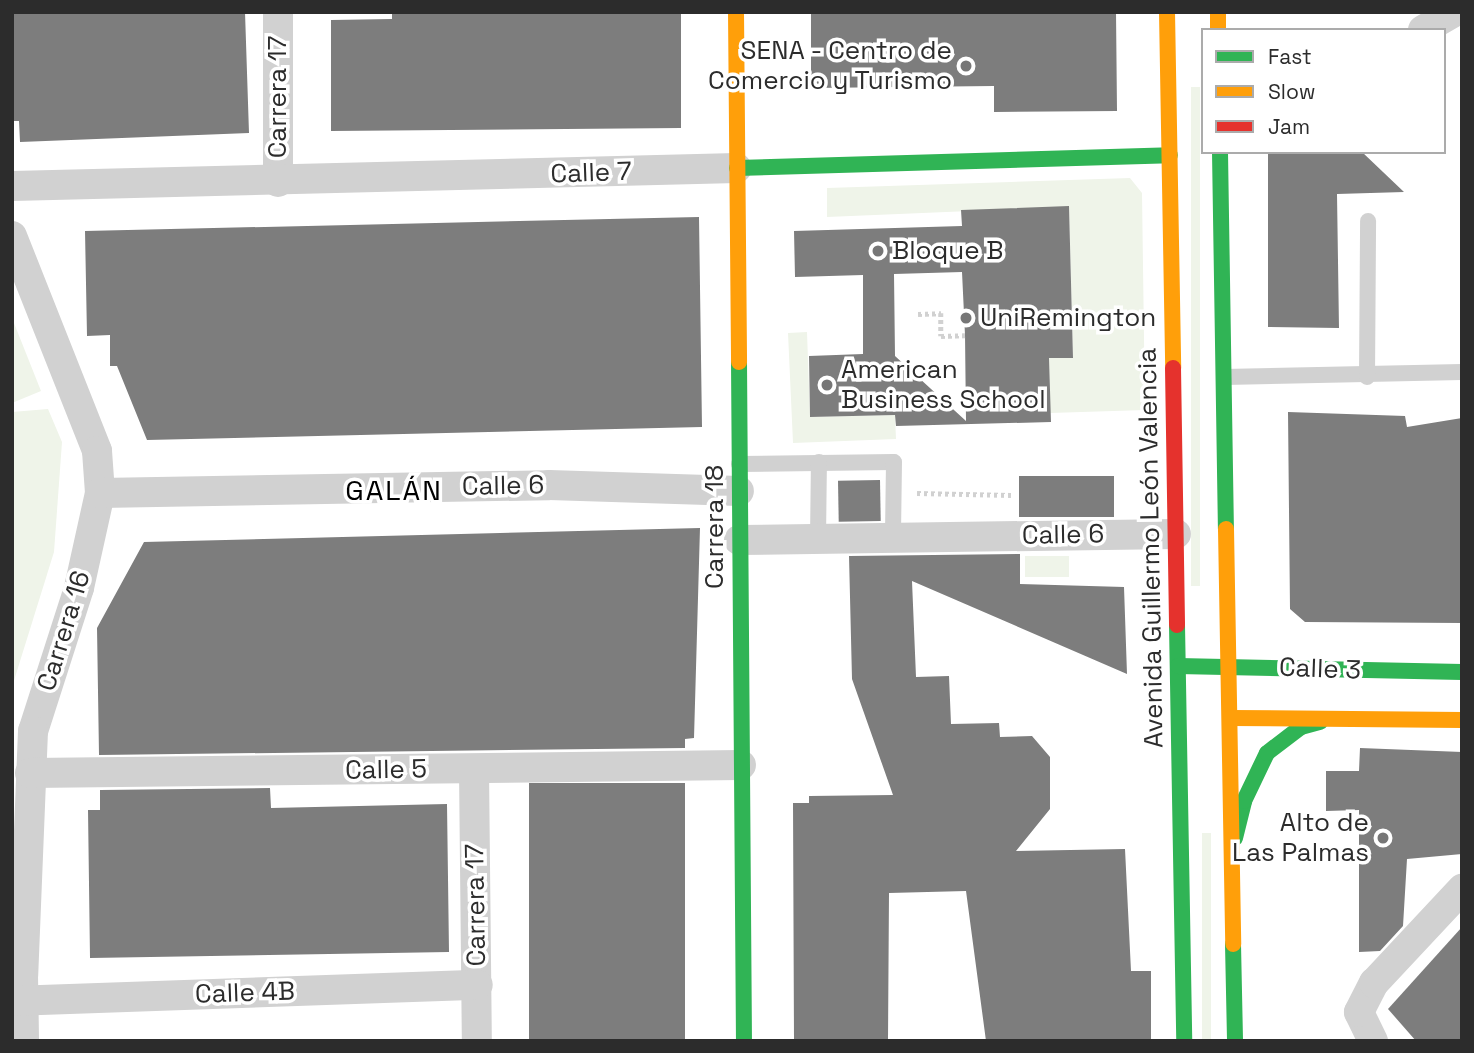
<!DOCTYPE html>
<html>
<head>
<meta charset="utf-8">
<style>
  body { margin:0 }
  #map { position:relative; width:1474px; height:1053px; overflow:hidden; background:#fff; font-family:"Space Grotesk",sans-serif }
  div>[style] { position:absolute }
  .green>* { inset:0; background:#eff4e9; transform-origin:0 0 }
  .building>* { inset:0; background:#7d7d7d; transform-origin:0 0 }
  .path>* { height:4.5px; margin-top:-2.25px; transform-origin:0; background:repeating-linear-gradient(90deg,#d1d1d1 0 3.5px,transparent 0 7px) }
  .lane>* { height:16px; margin:-8px; padding:0 8px; transform-origin:8px; border-radius:8px; background:#d1d1d1 }
  .street>* { height:30px; margin:-15px; padding:0 15px; transform-origin:15px; border-radius:15px; background:#d1d1d1 }
  .fast>* { height:16px; margin:-8px; padding:0 8px; transform-origin:8px; border-radius:8px; background:#30b455 }
  .slow>* { height:16px; margin:-8px; padding:0 8px; transform-origin:8px; border-radius:8px; background:#ff9f0a }
  .jam>* { height:16px; margin:-8px; padding:0 8px; transform-origin:8px; border-radius:8px; background:#e5322d }
  .dots>* { width:19px; height:19px; translate:-50% -50%; box-sizing:border-box; border:4px solid #fff; border-radius:50% }
  span { translate:-50% -50%; white-space:nowrap; text-align:center; line-height:1.15; -webkit-text-stroke:7px #fff; paint-order:stroke }
  .poi-label { font-size:26px; color:#2c2c2c }
  .right { translate:-100% -50%; text-align:right }
  .left { translate:0 -50%; text-align:left }
  .street-label { font-size:26px; color:#2c2c2c }
  .neighbourhood-label { font-size:28px; color:#000; letter-spacing:2px }
  .frame { position:absolute; inset:0; border:14px solid #2c2c2c; pointer-events:none }
  .legend { position:absolute; left:1201px; top:28px; width:245px; height:126px; box-sizing:border-box; background:#fff; border:2px solid #ababab; margin:0; padding:9px 12px; list-style:none; font-size:21px; color:#2c2c2c }
  .legend li { display:flex; align-items:center; gap:14px; height:35px }
  .legend b { width:35px; border:2px solid #ababab }
</style>
</head>
<body>
<div id="map">
  <div class="green">
    <i style="left:1191px;top:87px;width:9px;height:499px"></i>
    <i style="clip-path:polygon(1130px 178px,1142px 193px,1145px 410px,1050px 413px,1049px 358px,1073px 357px,1069px 207px,827px 217px,827px 188px)"></i>
    <i style="clip-path:polygon(12px 318px,41px 391px,12px 403px)"></i>
    <i style="clip-path:polygon(807px 332px,810px 417px,895px 415px,896px 439px,793px 443px,788px 333px)"></i>
    <i style="clip-path:polygon(48px 409px,62px 442px,54px 552px,12px 687px,12px 412px)"></i>
    <i style="left:1069px;top:556px;width:21px;height:44px;rotate:90deg"></i>
    <i style="left:1202px;top:833px;width:9px;height:208px"></i>
  </div>
  <div class="building">
    <i style="clip-path:polygon(12px 12px,245px 12px,249px 133px,20px 142px,19px 121px,12px 121px)"></i>
    <i style="clip-path:polygon(392px 12px,681px 12px,681px 128px,331px 131px,331px 20px,392px 19px)"></i>
    <i style="clip-path:polygon(811px 12px,1116px 12px,1117px 111px,994px 112px,994px 86px,811px 88px)"></i>
    <i style="clip-path:polygon(1268px 152px,1362px 152px,1404px 192px,1337px 194px,1339px 328px,1268px 327px)"></i>
    <i style="clip-path:polygon(evenodd,1069px 206px,1073px 358px,1049px 358px,1051px 422px,896px 426px,895px 415px,810px 417px,809px 356px,863px 354px,863px 275px,795px 277px,794px 231px,962px 226px,961px 210px,1069px 206px,962px 272px,965px 335px,966px 421px,895px 356px,894px 274px,962px 272px)"></i>
    <i style="clip-path:polygon(699px 217px,702px 427px,147px 440px,117px 366px,110px 366px,110px 335px,87px 336px,85px 231px)"></i>
    <i style="clip-path:polygon(1288px 412px,1405px 416px,1407px 427px,1462px 418px,1462px 623px,1305px 622px,1290px 609px)"></i>
    <i style="left:1114px;top:476px;width:41px;height:95px;rotate:90deg"></i>
    <i style="left:880px;top:480px;width:41px;height:42px;rotate:89deg"></i>
    <i style="clip-path:polygon(700px 528px,694px 738px,685px 739px,685px 748px,99px 755px,97px 628px,144px 542px)"></i>
    <i style="clip-path:polygon(1020px 554px,1020px 584px,1124px 587px,1127px 674px,912px 581px,916px 677px,949px 676px,951px 724px,999px 723px,1000px 737px,1032px 736px,1050px 757px,1050px 809px,1016px 851px,1125px 849px,1131px 971px,1151px 971px,1151px 1041px,986px 1041px,966px 891px,889px 893px,888px 1041px,794px 1041px,793px 803px,809px 803px,809px 796px,893px 795px,852px 679px,849px 556px)"></i>
    <i style="clip-path:polygon(1360px 748px,1462px 752px,1462px 854px,1407px 859px,1403px 926px,1380px 951px,1359px 952px,1359px 810px,1326px 811px,1326px 771px,1359px 771px)"></i>
    <i style="left:685px;top:783px;width:258px;height:156px;rotate:90deg"></i>
    <i style="clip-path:polygon(270px 788px,271px 808px,447px 804px,449px 952px,90px 958px,88px 810px,100px 810px,100px 790px)"></i>
    <i style="clip-path:polygon(1462px 927px,1462px 1041px,1416px 1041px,1388px 1009px)"></i>
  </div>
  <div class="path">
    <i style="left:918px;top:314px;width:23px;rotate:-2deg"></i>
    <i style="left:941px;top:313px;width:23px;rotate:90deg"></i>
    <i style="left:941px;top:336px;width:24px;rotate:-2deg"></i>
    <i style="left:917px;top:493px;width:94px;rotate:1.2deg"></i>
  </div>
  <div class="lane">
    <i style="left:1224px;top:377px;width:238px;rotate:-1.2deg"></i>
    <i style="left:1367px;top:377px;width:156px;rotate:-89.6deg"></i>
    <i style="left:739px;top:464px;width:155px;rotate:-0.7deg"></i>
    <i style="left:894px;top:462px;width:76px;rotate:90.8deg"></i>
    <i style="left:818px;top:539px;width:77px;rotate:-89.3deg"></i>
  </div>
  <div class="street">
    <i style="left:1423px;top:30px;width:36px;rotate:-30deg"></i>
    <i style="left:278px;top:182px;width:170px;rotate:-90deg"></i>
    <i style="left:12px;top:186px;width:725px;rotate:-1.42deg"></i>
    <i style="left:12px;top:236px;width:231px;rotate:68.4deg"></i>
    <i style="left:97px;top:451px;width:42px;rotate:85.9deg"></i>
    <i style="left:100px;top:493px;width:97px;rotate:102.5deg"></i>
    <i style="left:79px;top:588px;width:150px;rotate:107.8deg"></i>
    <i style="left:33px;top:731px;width:244px;rotate:92.3deg"></i>
    <i style="left:23px;top:975px;width:66px;rotate:89.1deg"></i>
    <i style="left:100px;top:493px;width:449px;rotate:-1deg"></i>
    <i style="left:549px;top:485px;width:190px;rotate:1.8deg"></i>
    <i style="left:739px;top:540px;width:437px;rotate:-0.8deg"></i>
    <i style="left:474px;top:769px;width:272px;rotate:89.4deg"></i>
    <i style="left:30px;top:773px;width:711px;rotate:-0.64deg"></i>
    <i style="left:12px;top:1001px;width:466px;rotate:-2deg"></i>
    <i style="left:1373px;top:1041px;width:32px;rotate:-116deg"></i>
    <i style="left:1359px;top:1012px;width:33px;rotate:-63deg"></i>
    <i style="left:1374px;top:983px;width:129px;rotate:-46.9deg"></i>
  </div>
  <div class="fast">
    <i style="left:1220px;top:152px;width:377px;rotate:89.1deg"></i>
    <i style="left:737px;top:168px;width:433px;rotate:-1.7deg"></i>
    <i style="left:739px;top:362px;width:679px;rotate:89.58deg"></i>
    <i style="left:1177px;top:625px;width:416px;rotate:89deg"></i>
    <i style="left:1178px;top:666px;width:284px;rotate:1.2deg"></i>
    <i style="left:1235px;top:838px;width:38px;rotate:-76deg"></i>
    <i style="left:1244px;top:801px;width:53px;rotate:-64.4deg"></i>
    <i style="left:1267px;top:753px;width:43px;rotate:-37.4deg"></i>
    <i style="left:1301px;top:727px;width:20px;rotate:-15deg"></i>
    <i style="left:1233px;top:944px;width:97px;rotate:88.8deg"></i>
  </div>
  <div class="slow">
    <i style="left:736px;top:12px;width:350px;rotate:89.5deg"></i>
    <i style="left:1167px;top:12px;width:356px;rotate:89deg"></i>
    <i style="left:1218px;top:12px;width:18px;rotate:90deg"></i>
    <i style="left:1226px;top:529px;width:415px;rotate:89deg"></i>
    <i style="left:1231px;top:718px;width:231px;rotate:0.5deg"></i>
  </div>
  <div class="jam">
    <i style="left:1173px;top:368px;width:257px;rotate:89.1deg"></i>
  </div>
  <div class="dots">
    <i style="left:966px;top:66px;background:#767676"></i>
    <i style="left:878px;top:251px;background:#767676"></i>
    <i style="left:966px;top:318px;background:#767676"></i>
    <i style="left:827px;top:385px;background:#767676"></i>
    <i style="left:1383px;top:838px;background:#767676"></i>
  </div>
  <div class="poi-label">
    <span class="right" style="left:952px;top:66px">SENA - Centro de<br>Comercio y Turismo</span>
    <span class="left" style="left:892px;top:251px">Bloque B</span>
    <span class="left" style="left:980px;top:318px">UniRemington</span>
    <span class="left" style="left:841px;top:385px">American<br>Business School</span>
    <span class="right" style="left:1369px;top:838px">Alto de<br>Las Palmas</span>
  </div>
  <div class="street-label">
    <span style="left:278px;top:97px;rotate:-90deg">Carrera 17</span>
    <span style="left:591px;top:173px;rotate:-2deg">Calle 7</span>
    <span style="left:503px;top:486px;rotate:-1deg">Calle 6</span>
    <span style="left:715px;top:527px;rotate:-90deg">Carrera 18</span>
    <span style="left:1063px;top:535px;rotate:-1deg">Calle 6</span>
    <span style="left:1151px;top:548px;rotate:-91deg">Avenida Guillermo León Valencia</span>
    <span style="left:64px;top:631px;rotate:-73deg">Carrera 16</span>
    <span style="left:1320px;top:669px;rotate:2deg">Calle 3</span>
    <span style="left:386px;top:770px;rotate:-1deg">Calle 5</span>
    <span style="left:476px;top:905px;rotate:-91deg">Carrera 17</span>
    <span style="left:245px;top:993px;rotate:-2deg">Calle 4B</span>
  </div>
  <div class="neighbourhood-label">
    <span style="left:394px;top:490px">GALÁN</span>
  </div>
  <div class="frame"></div>
  <ul class="legend">
  <li><b style="height:9px;background:#30b455"></b>Fast</li>
  <li><b style="height:9px;background:#ff9f0a"></b>Slow</li>
  <li><b style="height:9px;background:#e5322d"></b>Jam</li>
  </ul>
</div>
</body>
</html>
